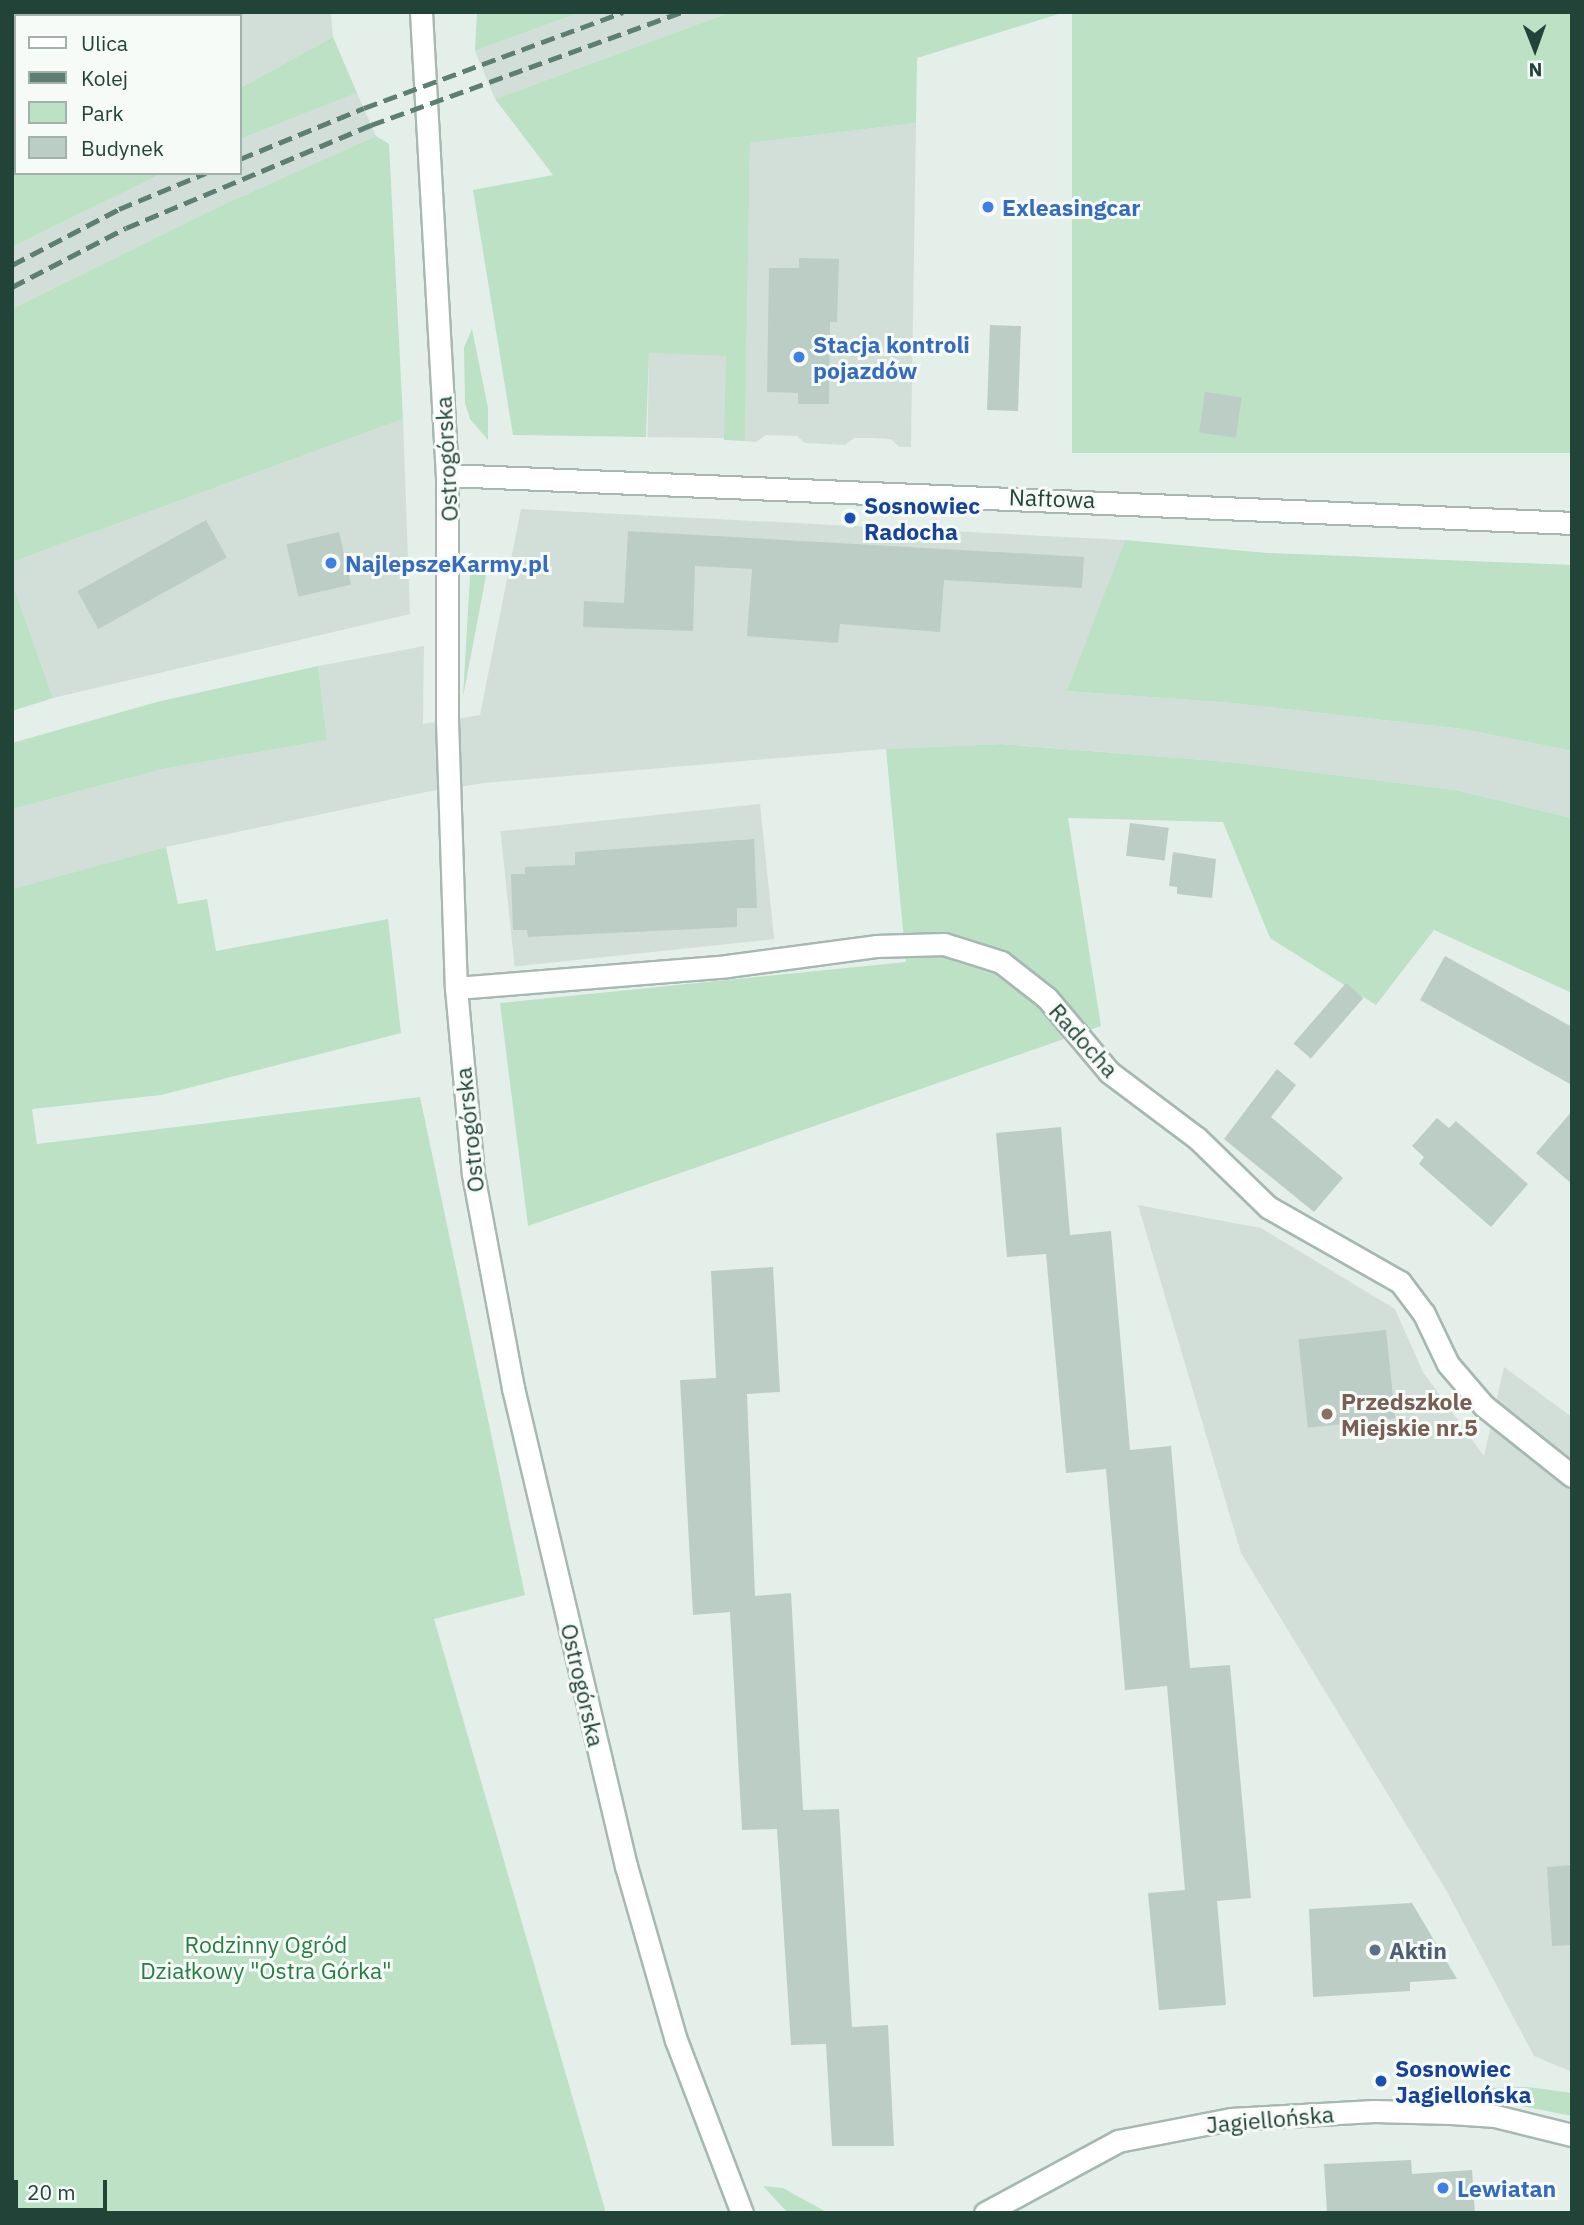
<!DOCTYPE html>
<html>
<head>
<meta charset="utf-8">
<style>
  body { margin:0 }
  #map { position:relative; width:1584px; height:2225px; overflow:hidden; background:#e4efea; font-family:"IBM Plex Sans",sans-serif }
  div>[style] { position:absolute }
  .built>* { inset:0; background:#d2dfd9; transform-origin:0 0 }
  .green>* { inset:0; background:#bce1c4; transform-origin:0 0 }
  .building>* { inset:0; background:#bccdc5; transform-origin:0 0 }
  .roads { filter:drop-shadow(2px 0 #a6b8b1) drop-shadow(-2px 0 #a6b8b1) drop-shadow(0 2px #a6b8b1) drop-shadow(0 -2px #a6b8b1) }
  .street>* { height:21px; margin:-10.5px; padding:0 10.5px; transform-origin:10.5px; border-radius:10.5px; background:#fff }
  .secondary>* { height:21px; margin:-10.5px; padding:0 10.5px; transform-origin:10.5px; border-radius:10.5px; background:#fff }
  .rail>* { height:5px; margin-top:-2.5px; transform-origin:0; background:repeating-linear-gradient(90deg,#5d7e73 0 14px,transparent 0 21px) }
  .dots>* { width:19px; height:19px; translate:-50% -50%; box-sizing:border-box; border:4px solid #f6fbf8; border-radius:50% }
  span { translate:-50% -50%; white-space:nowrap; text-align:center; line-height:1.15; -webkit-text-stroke:6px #f6fbf8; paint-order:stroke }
  .shop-label { font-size:23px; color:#366cbe; font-weight:700 }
  .left { translate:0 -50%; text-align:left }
  .street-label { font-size:23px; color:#224338 }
  .transit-label { font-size:23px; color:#164399; font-weight:700 }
  .education-label { font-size:23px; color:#785e54; font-weight:700 }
  .park-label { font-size:23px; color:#287d45 }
  .service-label { font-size:23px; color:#4e5e75; font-weight:700 }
  .frame { position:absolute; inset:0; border:14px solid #224338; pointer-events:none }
  .legend { position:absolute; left:14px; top:14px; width:228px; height:161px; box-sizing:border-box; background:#f6fbf8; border:2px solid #a1b1ab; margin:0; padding:9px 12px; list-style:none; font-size:21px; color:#224338 }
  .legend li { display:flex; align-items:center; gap:14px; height:35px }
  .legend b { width:35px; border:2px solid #a1b1ab }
  .north { position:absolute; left:1500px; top:14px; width:70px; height:70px; -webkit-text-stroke:5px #f6fbf8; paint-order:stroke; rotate:179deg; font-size:19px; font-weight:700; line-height:28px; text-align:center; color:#224338 }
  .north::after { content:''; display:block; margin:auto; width:24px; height:32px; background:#224338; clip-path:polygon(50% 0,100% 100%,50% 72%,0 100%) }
  .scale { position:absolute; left:14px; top:2180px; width:93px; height:32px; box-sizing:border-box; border:4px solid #224338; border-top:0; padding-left:9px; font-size:21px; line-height:24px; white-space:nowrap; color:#224338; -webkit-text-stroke:5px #f6fbf8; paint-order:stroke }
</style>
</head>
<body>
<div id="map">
  <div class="built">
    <i style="clip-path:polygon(12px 12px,331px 12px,333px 37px,240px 88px,240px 16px,16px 16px,16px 56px)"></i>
    <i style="clip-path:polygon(581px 12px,731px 12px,495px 99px,475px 51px)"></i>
    <i style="clip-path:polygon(357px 93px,376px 136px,218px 207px,12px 309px,12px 247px,163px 173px,240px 173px,240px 139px)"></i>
    <i style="clip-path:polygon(916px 123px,911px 447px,899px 447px,891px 439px,872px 438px,854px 438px,845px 445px,805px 443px,797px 436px,766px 435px,756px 442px,745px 441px,750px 143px)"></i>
    <i style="left:649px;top:353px;width:78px;height:84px;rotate:1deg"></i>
    <i style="clip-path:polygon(403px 419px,410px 614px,53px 698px,12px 582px,12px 562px)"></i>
    <i style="clip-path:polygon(521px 509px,1125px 540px,1068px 691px,1232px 703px,1463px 729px,1572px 751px,1572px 818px,1455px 790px,1230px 762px,1002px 744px,886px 749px,484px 783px,426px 792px,166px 847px,12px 889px,12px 809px,163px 769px,327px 740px,318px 666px,424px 646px,423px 724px,480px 715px)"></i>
    <i style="left:760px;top:804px;width:136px;height:261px;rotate:84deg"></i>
    <i style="clip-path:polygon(1138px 1205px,1261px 1228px,1395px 1309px,1423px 1372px,1484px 1456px,1504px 1367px,1572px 1417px,1572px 2072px,1534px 2056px,1446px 1890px,1241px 1553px)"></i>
  </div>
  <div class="green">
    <i style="clip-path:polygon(477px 12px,581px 12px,475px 51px)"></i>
    <i style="clip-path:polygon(731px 12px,1065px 12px,917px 58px,916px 123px,750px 143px,745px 441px,724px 440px,726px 356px,649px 353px,646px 437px,513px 435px,473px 190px,553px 175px,495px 99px)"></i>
    <i style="left:1072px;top:12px;width:500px;height:441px"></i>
    <i style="clip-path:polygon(333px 37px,357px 93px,240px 139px,240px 88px)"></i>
    <i style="clip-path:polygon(12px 50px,16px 173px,163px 173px,12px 247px)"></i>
    <i style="clip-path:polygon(376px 136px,389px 144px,403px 419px,12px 562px,12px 309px,218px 207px)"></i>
    <i style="clip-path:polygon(472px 329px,488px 408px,488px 440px,470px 419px,465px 403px,464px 347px)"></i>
    <i style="clip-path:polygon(1125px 540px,1267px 553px,1572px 565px,1572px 751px,1463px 729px,1232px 703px,1067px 691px)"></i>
    <i style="clip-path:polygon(471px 559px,489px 560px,463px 697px)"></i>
    <i style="clip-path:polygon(12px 582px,53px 698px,12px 711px)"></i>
    <i style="clip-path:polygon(318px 666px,327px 740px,163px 769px,12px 809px,12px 743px,157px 702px)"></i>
    <i style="clip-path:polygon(1001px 744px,1230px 762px,1455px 790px,1572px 818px,1572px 993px,1434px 930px,1376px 1005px,1270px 938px,1223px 822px,1068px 818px,1101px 1026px,528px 1226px,500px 1003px,906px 962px,886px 749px)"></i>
    <i style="clip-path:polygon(166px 847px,178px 904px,207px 899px,216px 951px,388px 919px,401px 1033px,161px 1095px,32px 1109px,37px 1144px,420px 1097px,525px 1595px,434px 1619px,606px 2213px,12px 2213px,12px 889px)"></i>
    <i style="clip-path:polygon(1528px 2087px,1572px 2093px,1572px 2116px,1491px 2100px,1490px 2088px)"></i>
    <i style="clip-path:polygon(763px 2186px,783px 2188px,828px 2213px,788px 2213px)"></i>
  </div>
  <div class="building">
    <i style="clip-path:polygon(799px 258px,839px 259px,837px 322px,830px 322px,829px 404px,798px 404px,798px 393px,767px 392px,769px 268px,799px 268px)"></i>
    <i style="left:990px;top:325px;width:31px;height:85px;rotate:2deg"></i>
    <i style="left:1205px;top:392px;width:37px;height:41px;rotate:8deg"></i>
    <i style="left:206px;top:520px;width:43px;height:147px;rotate:61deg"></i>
    <i style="clip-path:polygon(628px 531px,1084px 557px,1082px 588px,944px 580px,940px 632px,840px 624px,838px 643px,747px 636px,752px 569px,695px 566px,693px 631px,583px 627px,584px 601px,624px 603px)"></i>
    <i style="left:339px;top:532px;width:54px;height:54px;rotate:77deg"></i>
    <i style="left:1130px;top:823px;width:39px;height:33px;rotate:7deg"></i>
    <i style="clip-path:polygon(754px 839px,757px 908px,737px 908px,737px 927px,528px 937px,527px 930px,513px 930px,511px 874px,525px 874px,525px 867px,575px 865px,575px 852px)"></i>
    <i style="clip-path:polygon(1173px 852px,1216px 859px,1212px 898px,1177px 894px,1177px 887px,1169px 886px)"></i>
    <i style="clip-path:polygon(1445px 956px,1572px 1027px,1572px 1085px,1420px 1000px)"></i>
    <i style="left:1346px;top:983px;width:23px;height:80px;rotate:41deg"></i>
    <i style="clip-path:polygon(1277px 1069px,1296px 1085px,1271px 1117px,1343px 1178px,1314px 1212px,1224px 1139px)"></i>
    <i style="clip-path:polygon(1572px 1111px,1572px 1184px,1536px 1153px)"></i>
    <i style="clip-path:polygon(1437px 1118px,1449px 1128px,1456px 1121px,1528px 1184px,1491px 1227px,1419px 1164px,1424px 1157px,1412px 1146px)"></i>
    <i style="clip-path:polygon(1061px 1127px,1070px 1235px,1111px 1231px,1130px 1450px,1171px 1446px,1190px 1668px,1230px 1665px,1251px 1898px,1217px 1901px,1226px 2005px,1159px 2010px,1148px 1893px,1185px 1890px,1167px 1686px,1125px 1690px,1106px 1469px,1066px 1473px,1046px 1254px,1007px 1257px,996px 1133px)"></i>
    <i style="clip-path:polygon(773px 1267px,780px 1392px,747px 1394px,755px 1596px,791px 1593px,803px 1810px,839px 1809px,852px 2027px,888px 2025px,894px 2146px,832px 2146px,826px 2044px,791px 2045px,777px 1829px,742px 1830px,730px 1612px,693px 1615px,680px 1380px,716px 1378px,711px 1271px)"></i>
    <i style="left:1386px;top:1330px;width:89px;height:88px;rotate:84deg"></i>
    <i style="clip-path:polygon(1572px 1865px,1572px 1945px,1552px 1946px,1547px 1867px)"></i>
    <i style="clip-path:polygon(1412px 1903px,1457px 1979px,1410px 1982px,1410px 1991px,1313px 1997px,1309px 1909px)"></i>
    <i style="clip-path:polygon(1411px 2160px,1412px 2174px,1472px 2170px,1475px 2213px,1327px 2213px,1324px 2164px)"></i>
  </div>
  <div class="roads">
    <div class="street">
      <i style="left:456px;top:988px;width:272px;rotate:-4.6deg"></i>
      <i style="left:727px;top:966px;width:150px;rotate:-7.6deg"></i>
      <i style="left:876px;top:946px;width:68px;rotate:-1.7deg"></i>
      <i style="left:944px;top:944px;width:60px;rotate:17.5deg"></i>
      <i style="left:1001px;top:962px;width:58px;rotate:38deg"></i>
      <i style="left:1047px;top:998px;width:97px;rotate:50deg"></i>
      <i style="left:1109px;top:1072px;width:110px;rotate:36.9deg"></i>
      <i style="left:1197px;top:1138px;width:99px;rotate:44.2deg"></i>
      <i style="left:1268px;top:1207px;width:152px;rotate:29.6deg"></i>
      <i style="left:1400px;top:1282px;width:40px;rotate:53deg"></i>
      <i style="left:1424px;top:1314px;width:55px;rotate:64.4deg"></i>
      <i style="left:1448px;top:1364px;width:55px;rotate:49.4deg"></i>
      <i style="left:1484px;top:1406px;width:112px;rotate:38.5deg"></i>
    </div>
    <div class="secondary">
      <i style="left:421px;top:12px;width:464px;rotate:86.8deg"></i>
      <i style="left:447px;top:475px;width:245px;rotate:90deg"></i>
      <i style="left:447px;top:720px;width:268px;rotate:88.1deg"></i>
      <i style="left:456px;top:988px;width:187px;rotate:84.8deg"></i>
      <i style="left:473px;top:1174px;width:218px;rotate:79.4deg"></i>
      <i style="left:513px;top:1388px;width:491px;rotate:76.7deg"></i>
      <i style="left:626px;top:1866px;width:181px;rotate:74deg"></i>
      <i style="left:676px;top:2040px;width:185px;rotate:69.1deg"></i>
      <i style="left:447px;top:475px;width:1126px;rotate:2.44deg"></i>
      <i style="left:985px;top:2213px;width:151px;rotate:-28.4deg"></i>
      <i style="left:1118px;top:2141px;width:115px;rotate:-11deg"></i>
      <i style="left:1231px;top:2119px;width:143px;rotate:-3.2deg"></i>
      <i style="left:1374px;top:2111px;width:77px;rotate:1.5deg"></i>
      <i style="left:1451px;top:2113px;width:44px;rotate:3.9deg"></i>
      <i style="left:1495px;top:2116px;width:79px;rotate:13.9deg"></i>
    </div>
  </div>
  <div class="rail">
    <i style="left:240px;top:159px;width:134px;rotate:-22.4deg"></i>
    <i style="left:364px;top:108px;width:276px;rotate:-20.3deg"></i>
    <i style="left:12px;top:265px;width:121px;rotate:-27.6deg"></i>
    <i style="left:119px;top:209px;width:94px;rotate:-22.5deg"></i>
    <i style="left:12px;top:287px;width:128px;rotate:-27.4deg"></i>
    <i style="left:126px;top:228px;width:266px;rotate:-22.8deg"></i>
    <i style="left:371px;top:125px;width:331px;rotate:-20deg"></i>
  </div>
  <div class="dots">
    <i style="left:988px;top:207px;background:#3f7fe0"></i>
    <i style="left:799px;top:357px;background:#3f7fe0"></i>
    <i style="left:850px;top:518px;background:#1a4fb4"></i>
    <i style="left:331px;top:563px;background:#3f7fe0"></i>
    <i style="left:1327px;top:1414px;background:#8d6e63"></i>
    <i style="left:1375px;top:1950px;background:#5c6f8a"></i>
    <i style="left:1381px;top:2081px;background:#1a4fb4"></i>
    <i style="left:1443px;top:2188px;background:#3f7fe0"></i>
  </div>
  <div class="shop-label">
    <span class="left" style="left:1002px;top:207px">Exleasingcar</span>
    <span class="left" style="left:813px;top:357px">Stacja kontroli<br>pojazdów</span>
    <span class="left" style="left:345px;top:563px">NajlepszeKarmy.pl</span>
    <span class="left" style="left:1457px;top:2188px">Lewiatan</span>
  </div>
  <div class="street-label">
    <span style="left:446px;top:459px;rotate:-93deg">Ostrogórska</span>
    <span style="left:1052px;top:498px;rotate:2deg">Naftowa</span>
    <span style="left:1084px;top:1040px;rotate:48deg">Radocha</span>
    <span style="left:469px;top:1130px;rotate:-96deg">Ostrogórska</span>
    <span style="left:583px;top:1685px;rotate:77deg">Ostrogórska</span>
    <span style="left:1270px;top:2119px;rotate:-5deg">Jagiellońska</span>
  </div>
  <div class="transit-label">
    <span class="left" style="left:864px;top:518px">Sosnowiec<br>Radocha</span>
    <span class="left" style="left:1395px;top:2081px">Sosnowiec<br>Jagiellońska</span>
  </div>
  <div class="education-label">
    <span class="left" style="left:1341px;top:1414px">Przedszkole<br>Miejskie nr.5</span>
  </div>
  <div class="park-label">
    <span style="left:266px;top:1957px">Rodzinny Ogród<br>Działkowy "Ostra Górka"</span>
  </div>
  <div class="service-label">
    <span class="left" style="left:1389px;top:1950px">Aktin</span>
  </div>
  <div class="frame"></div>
  <ul class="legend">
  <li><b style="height:9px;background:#fff"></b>Ulica</li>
  <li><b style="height:9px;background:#5d7e73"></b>Kolej</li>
  <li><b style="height:19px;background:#bce1c4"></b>Park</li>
  <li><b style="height:19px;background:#bccdc5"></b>Budynek</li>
  </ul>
  <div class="north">N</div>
  <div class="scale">20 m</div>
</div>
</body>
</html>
